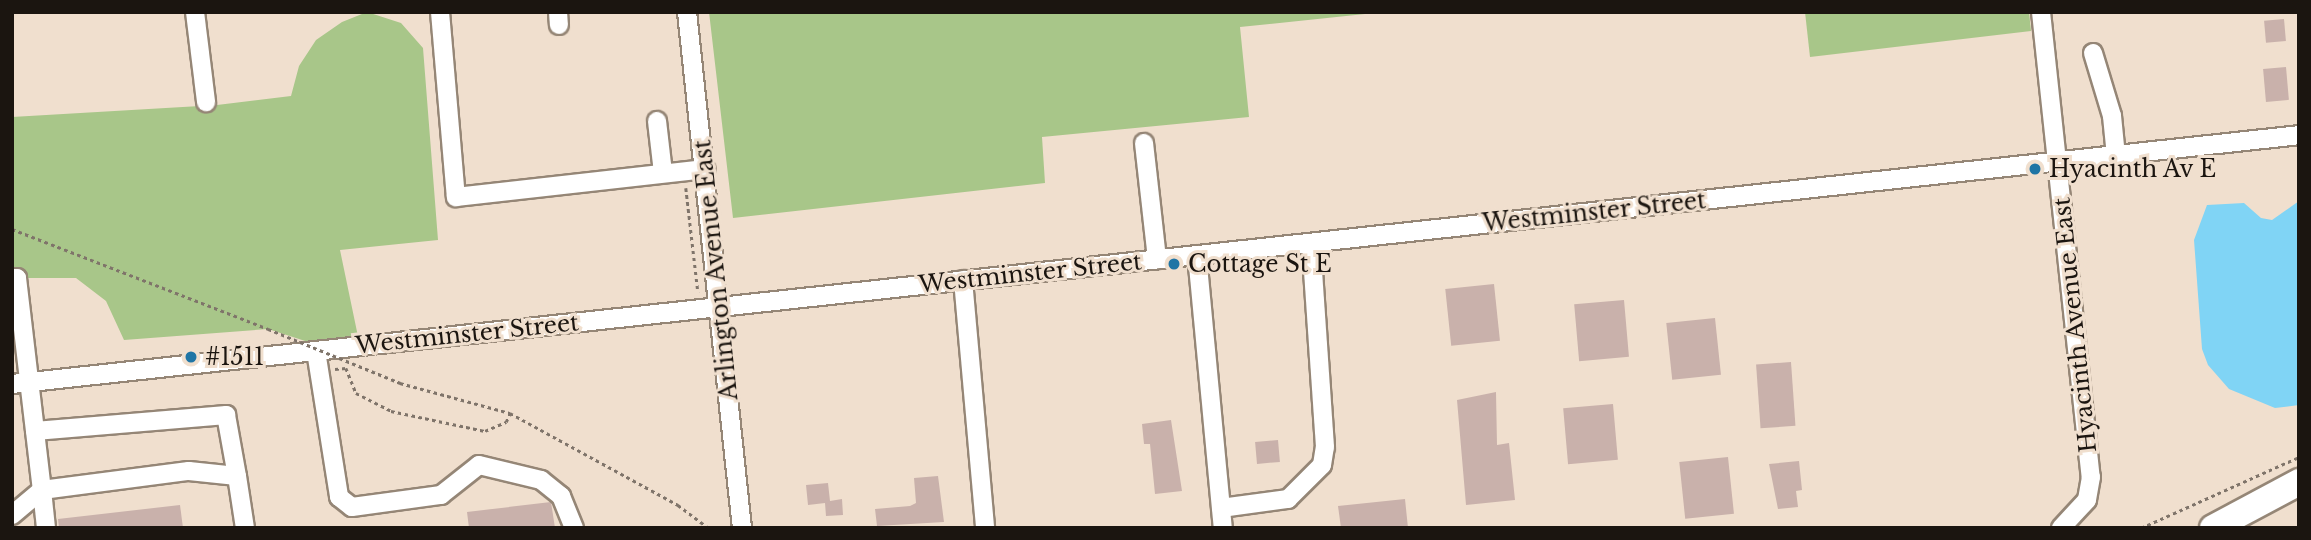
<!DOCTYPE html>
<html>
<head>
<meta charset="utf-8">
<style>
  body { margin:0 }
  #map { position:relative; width:2311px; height:540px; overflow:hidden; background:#f0dfce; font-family:"Libre Baskerville",serif }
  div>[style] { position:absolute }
  .green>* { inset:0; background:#a8c689 }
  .water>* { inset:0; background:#80d4f5 }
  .building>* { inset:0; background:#c9b1ab; transform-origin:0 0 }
  .path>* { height:2.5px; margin-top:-1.25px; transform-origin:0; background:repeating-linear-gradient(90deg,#7f746a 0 3.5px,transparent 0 7px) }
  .roads { filter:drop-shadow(2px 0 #958676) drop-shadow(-2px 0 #958676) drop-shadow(0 2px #958676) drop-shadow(0 -2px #958676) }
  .minor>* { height:18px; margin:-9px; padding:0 9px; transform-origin:9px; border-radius:9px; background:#fff }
  .highway>* { height:26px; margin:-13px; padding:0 13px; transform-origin:13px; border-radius:13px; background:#fff }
  .path-bridge>* { height:2.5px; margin-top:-1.25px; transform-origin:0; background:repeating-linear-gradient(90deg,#7f746a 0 3.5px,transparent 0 7px) }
  .dots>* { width:19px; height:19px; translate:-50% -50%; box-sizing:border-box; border:4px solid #f0dfce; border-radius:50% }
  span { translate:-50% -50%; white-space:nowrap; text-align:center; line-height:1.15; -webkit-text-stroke:6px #f0dfce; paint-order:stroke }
  .poi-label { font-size:23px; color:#1b1510 }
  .left { translate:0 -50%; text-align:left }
  .street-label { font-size:23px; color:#1b1510 }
  .frame { position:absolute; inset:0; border:14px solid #1b1510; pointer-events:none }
</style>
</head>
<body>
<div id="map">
  <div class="green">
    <i style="clip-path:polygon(367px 12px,401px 23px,423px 48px,438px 240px,340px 250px,360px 346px,330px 349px,268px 329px,124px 340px,106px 301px,76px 278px,12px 278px,12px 117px,217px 105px,291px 96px,299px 66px,316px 40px,342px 22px)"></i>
    <i style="clip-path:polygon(709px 12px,1384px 12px,1240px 27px,1249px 117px,1042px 137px,1045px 183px,733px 218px)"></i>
    <i style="clip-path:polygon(1805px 12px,2029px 12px,2031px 31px,1810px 57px)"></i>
  </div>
  <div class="water">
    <i style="clip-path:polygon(2299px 201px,2299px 405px,2275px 408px,2229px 389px,2208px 365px,2202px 349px,2194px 240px,2207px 205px,2244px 203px,2261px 218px,2272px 220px)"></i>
  </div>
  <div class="building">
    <i style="left:2284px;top:19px;width:22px;height:20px;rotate:85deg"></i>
    <i style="left:2286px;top:67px;width:33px;height:23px;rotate:85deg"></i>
    <i style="left:1494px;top:284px;width:57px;height:49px;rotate:84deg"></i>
    <i style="left:1624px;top:300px;width:57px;height:50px;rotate:85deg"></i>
    <i style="left:1715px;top:318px;width:57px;height:49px;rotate:84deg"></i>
    <i style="left:1791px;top:362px;width:64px;height:35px;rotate:86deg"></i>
    <i style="clip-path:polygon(1496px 392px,1497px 445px,1509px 443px,1515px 500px,1466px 505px,1457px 400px)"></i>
    <i style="left:1613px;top:404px;width:56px;height:50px;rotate:85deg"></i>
    <i style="clip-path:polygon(1171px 420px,1182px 491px,1155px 494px,1150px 444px,1144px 444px,1142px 424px)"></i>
    <i style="left:1278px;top:440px;width:22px;height:23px;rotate:85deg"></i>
    <i style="left:1728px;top:457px;width:57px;height:49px;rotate:84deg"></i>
    <i style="clip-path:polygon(1799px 461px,1802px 490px,1796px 491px,1798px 507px,1778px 509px,1769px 464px)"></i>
    <i style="clip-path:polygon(938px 476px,944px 522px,877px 526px,875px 509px,910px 506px,916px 503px,914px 478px)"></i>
    <i style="clip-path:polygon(828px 483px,830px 501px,842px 499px,843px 515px,826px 516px,825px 503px,808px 505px,806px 485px)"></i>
    <i style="clip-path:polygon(1405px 499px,1408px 528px,1341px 528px,1338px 506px)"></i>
    <i style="clip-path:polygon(551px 502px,555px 528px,469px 528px,467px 512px)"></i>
    <i style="clip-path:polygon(180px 505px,183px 528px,59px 528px,58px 519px)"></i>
  </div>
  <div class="path">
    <i style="left:686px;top:188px;width:105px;rotate:83.4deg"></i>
    <i style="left:12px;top:229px;width:275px;rotate:21.3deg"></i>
    <i style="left:335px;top:369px;width:11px;rotate:-5deg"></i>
    <i style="left:346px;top:368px;width:27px;rotate:68deg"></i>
    <i style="left:356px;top:393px;width:39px;rotate:27deg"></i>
    <i style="left:391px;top:411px;width:96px;rotate:12deg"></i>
    <i style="left:485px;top:431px;width:23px;rotate:-23deg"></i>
    <i style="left:506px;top:422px;width:10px;rotate:-66deg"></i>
    <i style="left:400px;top:383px;width:114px;rotate:15.3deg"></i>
    <i style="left:510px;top:413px;width:192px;rotate:28.7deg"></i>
    <i style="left:678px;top:505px;width:38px;rotate:37deg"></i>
    <i style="left:2141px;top:528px;width:173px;rotate:-24.2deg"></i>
  </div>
  <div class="roads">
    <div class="minor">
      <i style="left:195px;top:12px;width:91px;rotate:83deg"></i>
      <i style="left:440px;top:12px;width:186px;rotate:85.1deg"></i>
      <i style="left:456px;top:197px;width:251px;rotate:-6.4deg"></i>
      <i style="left:558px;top:12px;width:13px;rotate:86deg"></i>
      <i style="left:687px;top:12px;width:519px;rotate:83.92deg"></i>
      <i style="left:2041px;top:12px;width:468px;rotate:83.9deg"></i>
      <i style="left:2091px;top:477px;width:23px;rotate:100deg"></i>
      <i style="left:2087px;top:500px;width:38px;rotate:133deg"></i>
      <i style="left:2093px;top:53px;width:66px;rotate:73.2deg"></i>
      <i style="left:2112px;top:116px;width:40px;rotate:84.3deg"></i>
      <i style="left:657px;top:121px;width:52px;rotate:83.4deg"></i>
      <i style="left:1144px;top:143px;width:117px;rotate:83.6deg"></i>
      <i style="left:1197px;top:255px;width:274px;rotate:84.6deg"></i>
      <i style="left:12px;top:278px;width:5px"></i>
      <i style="left:17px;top:278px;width:213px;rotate:83.3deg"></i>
      <i style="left:42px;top:490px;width:148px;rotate:-7.4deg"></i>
      <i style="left:189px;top:471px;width:48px;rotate:5.9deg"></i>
      <i style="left:237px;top:476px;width:53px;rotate:81.3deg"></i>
      <i style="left:963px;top:280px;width:249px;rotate:84.9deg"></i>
      <i style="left:316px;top:351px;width:148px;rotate:81deg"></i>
      <i style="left:339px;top:497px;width:16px;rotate:38deg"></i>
      <i style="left:352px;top:507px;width:90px;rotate:-7.7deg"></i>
      <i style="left:441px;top:495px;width:48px;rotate:-38.3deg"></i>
      <i style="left:479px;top:465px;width:64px;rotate:13.6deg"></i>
      <i style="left:541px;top:480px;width:26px;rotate:39deg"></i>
      <i style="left:561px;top:496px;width:35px;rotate:68deg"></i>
      <i style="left:12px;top:384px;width:2301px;rotate:-6.21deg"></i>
      <i style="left:35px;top:431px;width:192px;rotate:-4.8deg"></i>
      <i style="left:226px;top:415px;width:62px;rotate:79.8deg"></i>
      <i style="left:42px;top:490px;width:38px;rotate:84deg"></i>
      <i style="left:1221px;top:508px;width:68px;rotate:-7.7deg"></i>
      <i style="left:1288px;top:499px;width:48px;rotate:-45deg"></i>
      <i style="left:1322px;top:465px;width:18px;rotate:-81deg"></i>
      <i style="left:1325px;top:447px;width:204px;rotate:-93.9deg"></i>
      <i style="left:12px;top:515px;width:39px;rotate:-40deg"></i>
    </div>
    <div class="highway">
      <i style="left:2213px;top:528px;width:98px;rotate:-28.1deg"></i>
    </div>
  </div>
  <div class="path-bridge">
    <i style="left:268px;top:329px;width:143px;rotate:22.2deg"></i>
  </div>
  <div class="dots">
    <i style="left:2035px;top:169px;background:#1f75a5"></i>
    <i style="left:1174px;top:264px;background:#1f75a5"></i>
    <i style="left:191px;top:357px;background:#1f75a5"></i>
  </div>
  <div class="poi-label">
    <span class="left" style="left:2049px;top:169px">Hyacinth Av E</span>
    <span class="left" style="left:1188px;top:264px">Cottage St E</span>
    <span class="left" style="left:205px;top:357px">#1511</span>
  </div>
  <div class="street-label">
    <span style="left:1594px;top:212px;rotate:-6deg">Westminster Street</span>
    <span style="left:716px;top:270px;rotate:-96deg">Arlington Avenue East</span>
    <span style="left:1030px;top:273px;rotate:-6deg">Westminster Street</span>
    <span style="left:2075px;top:325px;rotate:-96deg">Hyacinth Avenue East</span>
    <span style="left:467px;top:334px;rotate:-6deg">Westminster Street</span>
  </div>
  <div class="frame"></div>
</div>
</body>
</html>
